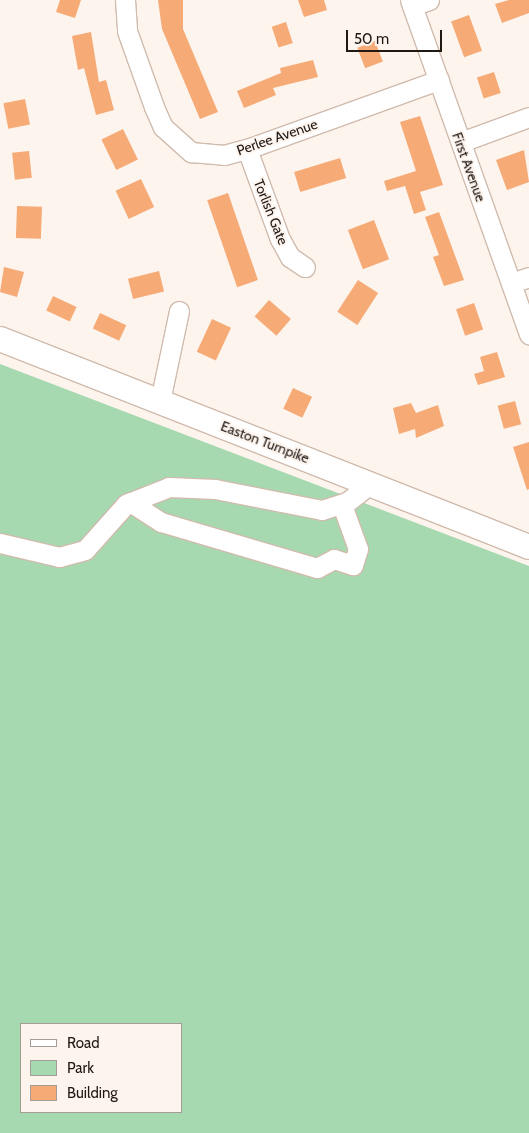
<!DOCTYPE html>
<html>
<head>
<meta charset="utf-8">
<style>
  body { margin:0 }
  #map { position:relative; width:529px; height:1133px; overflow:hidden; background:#fdf4ee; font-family:Cabin,sans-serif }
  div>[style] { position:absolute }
  .green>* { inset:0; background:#a6d9af }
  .building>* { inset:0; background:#f6ab77; transform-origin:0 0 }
  .roads { filter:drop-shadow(1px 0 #d0bbad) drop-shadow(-1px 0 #d0bbad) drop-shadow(0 1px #d0bbad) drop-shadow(0 -1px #d0bbad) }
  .minor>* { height:19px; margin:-9.5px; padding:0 9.5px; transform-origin:9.5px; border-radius:9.5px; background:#fff }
  .major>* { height:24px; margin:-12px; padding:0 12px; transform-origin:12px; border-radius:12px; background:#fff }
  span { translate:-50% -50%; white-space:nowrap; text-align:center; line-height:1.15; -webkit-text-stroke:4px #fdf4ee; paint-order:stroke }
  .street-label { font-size:14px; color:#201813 }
  .legend { position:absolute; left:20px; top:1023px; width:162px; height:90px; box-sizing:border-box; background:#fdf4ee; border:1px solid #a59c96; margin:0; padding:6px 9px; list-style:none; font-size:15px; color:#201813 }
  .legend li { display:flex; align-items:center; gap:10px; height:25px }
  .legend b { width:25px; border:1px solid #a59c96 }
  .scale { position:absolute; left:346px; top:30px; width:96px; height:22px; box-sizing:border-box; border:2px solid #201813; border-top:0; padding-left:6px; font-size:15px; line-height:18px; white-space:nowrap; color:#201813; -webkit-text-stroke:4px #fdf4ee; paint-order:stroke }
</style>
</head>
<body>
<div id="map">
  <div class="green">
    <i style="clip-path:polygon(evenodd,0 364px,529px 566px,529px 1133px,0 1133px,0 364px,21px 1024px,181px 1024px,181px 1112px,21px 1112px,21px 1024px)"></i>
  </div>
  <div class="building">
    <i style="clip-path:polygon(60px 0,81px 0,75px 18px,56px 12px)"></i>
    <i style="clip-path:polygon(158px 0,183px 0,183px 29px,218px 112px,200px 119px,162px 29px)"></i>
    <i style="clip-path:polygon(298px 0,324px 0,327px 10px,304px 17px)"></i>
    <i style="clip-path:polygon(509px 0,529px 0,529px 13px,502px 23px,495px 4px)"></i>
    <i style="left:469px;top:15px;width:38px;height:19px;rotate:70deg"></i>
    <i style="left:286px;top:22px;width:22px;height:15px;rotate:72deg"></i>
    <i style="clip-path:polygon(91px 32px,99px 82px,106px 80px,114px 110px,96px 115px,84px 68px,78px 70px,72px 36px)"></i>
    <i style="left:375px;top:41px;width:22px;height:19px;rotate:69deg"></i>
    <i style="clip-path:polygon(313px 60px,318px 77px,273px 88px,276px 95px,244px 108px,237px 91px,281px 73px,280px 68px)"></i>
    <i style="left:494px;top:72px;width:22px;height:18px;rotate:72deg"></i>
    <i style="left:25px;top:99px;width:26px;height:22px;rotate:79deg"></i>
    <i style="clip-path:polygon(420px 116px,443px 185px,420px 192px,426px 210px,414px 214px,405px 186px,387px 191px,384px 181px,416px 171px,400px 122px)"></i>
    <i style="left:123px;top:129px;width:34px;height:24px;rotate:64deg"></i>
    <i style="clip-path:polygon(524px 150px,529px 182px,507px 190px,496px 160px)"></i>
    <i style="left:29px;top:151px;width:27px;height:17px;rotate:84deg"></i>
    <i style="left:340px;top:158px;width:21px;height:48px;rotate:73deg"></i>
    <i style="left:141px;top:179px;width:31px;height:28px;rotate:65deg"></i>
    <i style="left:228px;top:193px;width:92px;height:22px;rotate:71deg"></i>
    <i style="left:17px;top:206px;width:25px;height:32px;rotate:2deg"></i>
    <i style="clip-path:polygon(439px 212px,464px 280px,444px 286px,433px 257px,439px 255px,425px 217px)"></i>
    <i style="left:374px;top:220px;width:42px;height:28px;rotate:69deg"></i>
    <i style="clip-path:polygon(4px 267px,24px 272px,17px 297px,0 292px)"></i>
    <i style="left:159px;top:271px;width:21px;height:32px;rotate:76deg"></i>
    <i style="left:358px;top:280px;width:24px;height:38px;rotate:33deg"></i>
    <i style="left:53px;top:296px;width:26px;height:16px;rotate:25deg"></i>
    <i style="left:269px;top:300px;width:29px;height:22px;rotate:41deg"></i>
    <i style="left:474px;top:303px;width:28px;height:19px;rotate:71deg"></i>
    <i style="left:100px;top:313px;width:29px;height:17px;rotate:25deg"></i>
    <i style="left:212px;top:319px;width:21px;height:36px;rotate:25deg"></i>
    <i style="clip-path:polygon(497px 352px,505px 377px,478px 385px,474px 374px,484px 371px,480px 357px)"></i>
    <i style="left:293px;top:388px;width:21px;height:23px;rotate:25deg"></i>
    <i style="left:515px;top:401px;width:24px;height:18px;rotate:75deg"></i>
    <i style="clip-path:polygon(411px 403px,416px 413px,438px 405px,444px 426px,416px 438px,415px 429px,399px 434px,393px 408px)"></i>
    <i style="clip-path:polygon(529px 442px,529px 489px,527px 490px,513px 447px)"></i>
  </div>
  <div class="roads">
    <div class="minor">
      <i style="left:125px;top:0;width:31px;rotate:86deg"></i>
      <i style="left:127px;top:31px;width:81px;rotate:70.4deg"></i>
      <i style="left:154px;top:107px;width:22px;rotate:66deg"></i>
      <i style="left:163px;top:127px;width:38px;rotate:42deg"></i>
      <i style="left:191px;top:152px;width:33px;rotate:5deg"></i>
      <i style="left:224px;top:155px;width:24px;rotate:-15deg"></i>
      <i style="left:247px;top:149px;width:204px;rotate:-19.8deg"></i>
      <i style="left:410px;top:0;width:355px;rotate:70.4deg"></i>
      <i style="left:412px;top:6px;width:18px;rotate:-19deg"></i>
      <i style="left:461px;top:142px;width:72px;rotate:-20.2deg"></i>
      <i style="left:247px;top:149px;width:96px;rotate:69.9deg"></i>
      <i style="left:280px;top:239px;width:21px;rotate:61deg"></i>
      <i style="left:290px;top:257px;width:18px;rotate:34deg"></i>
      <i style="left:511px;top:283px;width:19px;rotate:-18deg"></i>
      <i style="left:160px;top:401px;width:92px;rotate:-78.1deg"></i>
      <i style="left:130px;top:502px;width:37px;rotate:33deg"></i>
      <i style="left:161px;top:522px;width:163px;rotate:16.4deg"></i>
      <i style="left:317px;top:568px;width:19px;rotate:-28deg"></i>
      <i style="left:334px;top:559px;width:20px;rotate:18deg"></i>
      <i style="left:353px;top:565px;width:17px;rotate:-73deg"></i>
      <i style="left:358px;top:549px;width:47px;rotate:-110deg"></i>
      <i style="left:0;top:543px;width:61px;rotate:13.3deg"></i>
      <i style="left:59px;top:557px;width:27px;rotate:-15deg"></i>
      <i style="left:85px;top:550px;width:62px;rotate:-48.3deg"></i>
      <i style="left:126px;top:504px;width:46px;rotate:-21.6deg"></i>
      <i style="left:169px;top:487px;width:46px;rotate:2.5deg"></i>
      <i style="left:215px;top:489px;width:109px;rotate:11.1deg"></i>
      <i style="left:322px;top:510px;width:26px;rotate:-18deg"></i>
      <i style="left:347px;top:502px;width:29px;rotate:-38deg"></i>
    </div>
    <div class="major">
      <i style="left:0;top:339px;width:568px;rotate:21.46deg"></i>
    </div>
  </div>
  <div class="street-label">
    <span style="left:277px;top:137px;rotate:-19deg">Perlee Avenue</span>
    <span style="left:469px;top:167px;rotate:70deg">First Avenue</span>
    <span style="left:271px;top:212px;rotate:68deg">Torlish Gate</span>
    <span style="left:265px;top:442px;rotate:21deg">Easton Turnpike</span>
  </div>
  <ul class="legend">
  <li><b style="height:6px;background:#fff"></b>Road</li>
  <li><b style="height:14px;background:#a6d9af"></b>Park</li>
  <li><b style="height:14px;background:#f6ab77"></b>Building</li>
  </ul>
  <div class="scale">50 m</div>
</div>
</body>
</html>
